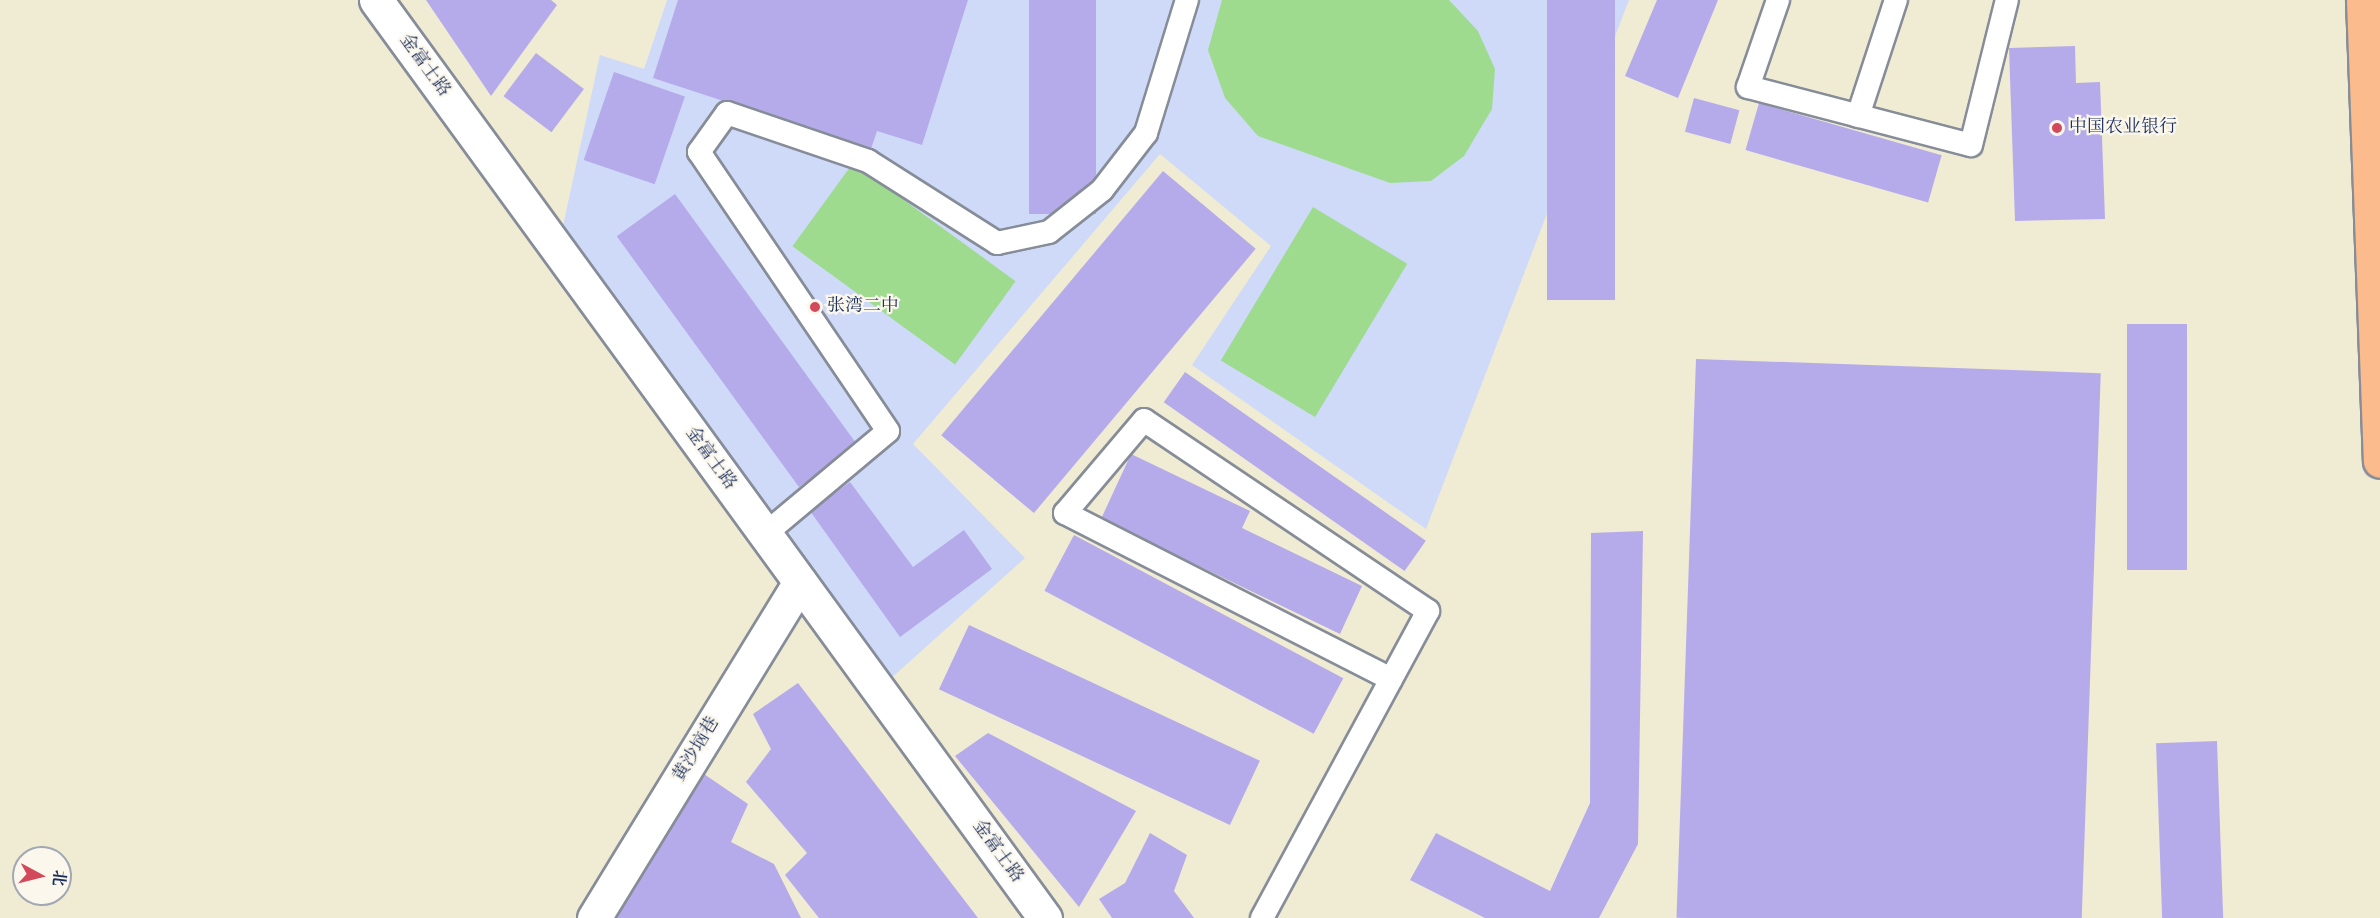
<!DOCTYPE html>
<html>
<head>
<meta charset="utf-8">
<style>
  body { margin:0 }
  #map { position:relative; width:2380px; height:918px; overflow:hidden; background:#f0ebd3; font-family:Vollkorn,"Noto Serif SC",serif }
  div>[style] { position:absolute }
  .built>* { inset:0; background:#cfdaf9 }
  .green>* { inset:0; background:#9edb8f; transform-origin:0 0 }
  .building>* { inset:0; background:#b5abeb; transform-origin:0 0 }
  .roads { filter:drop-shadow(2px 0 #868d98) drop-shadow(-2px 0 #868d98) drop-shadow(0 2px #868d98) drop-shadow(0 -2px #868d98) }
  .service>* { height:22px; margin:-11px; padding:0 11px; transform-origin:11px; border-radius:11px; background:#fff }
  .tertiary>* { height:33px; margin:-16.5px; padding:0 16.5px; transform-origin:16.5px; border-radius:16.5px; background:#fff }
  .primary>* { height:33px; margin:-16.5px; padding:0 16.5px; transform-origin:16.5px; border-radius:16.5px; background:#fbbb8c }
  .dots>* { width:16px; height:16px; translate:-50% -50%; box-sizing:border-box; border:3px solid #fbf7ec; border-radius:50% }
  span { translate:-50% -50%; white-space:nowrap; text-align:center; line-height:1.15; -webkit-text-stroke:4.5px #fbf7ec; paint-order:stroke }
  .street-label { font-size:18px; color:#1b2f5e }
  .poi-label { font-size:18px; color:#1b2f5e }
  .left { translate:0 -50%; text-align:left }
  .north { position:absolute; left:12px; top:846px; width:60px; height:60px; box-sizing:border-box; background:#fbf7ec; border:2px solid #a1a7b3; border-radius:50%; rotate:97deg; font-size:16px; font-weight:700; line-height:24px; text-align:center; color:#1b2f5e }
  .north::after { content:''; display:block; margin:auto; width:21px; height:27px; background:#d1495b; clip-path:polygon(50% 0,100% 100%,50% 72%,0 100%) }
</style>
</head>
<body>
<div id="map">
  <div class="built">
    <i style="clip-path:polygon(667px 0,1629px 0,1426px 529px,1192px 365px,1271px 246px,1160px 154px,913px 444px,1025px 558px,878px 690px,558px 249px,600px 55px,644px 69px)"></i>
  </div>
  <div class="green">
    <i style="clip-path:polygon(1222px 0,1449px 0,1478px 31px,1495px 69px,1492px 109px,1464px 156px,1431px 181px,1390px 183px,1258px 136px,1225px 98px,1208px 50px)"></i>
    <i style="left:853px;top:163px;width:201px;height:103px;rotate:36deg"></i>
    <i style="left:1313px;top:207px;width:110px;height:179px;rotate:31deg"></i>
  </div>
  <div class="building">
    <i style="clip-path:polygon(426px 0,551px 0,557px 5px,491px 96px)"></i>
    <i style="clip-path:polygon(678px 0,968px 0,922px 145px,877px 131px,871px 149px,653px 78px)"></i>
    <i style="left:1029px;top:0;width:67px;height:214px"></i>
    <i style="left:1547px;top:0;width:68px;height:300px"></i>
    <i style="clip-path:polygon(1657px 0,1718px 0,1678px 98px,1625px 76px)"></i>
    <i style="clip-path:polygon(2075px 46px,2076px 83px,2100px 82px,2105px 219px,2015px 221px,2009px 48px)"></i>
    <i style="left:536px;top:53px;width:60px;height:54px;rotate:37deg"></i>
    <i style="left:614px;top:72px;width:75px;height:93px;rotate:19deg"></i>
    <i style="left:1694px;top:98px;width:47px;height:35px;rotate:15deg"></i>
    <i style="left:1759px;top:103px;width:190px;height:49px;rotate:16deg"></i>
    <i style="left:1163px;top:171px;width:121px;height:345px;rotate:40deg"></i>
    <i style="left:675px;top:194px;width:310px;height:72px;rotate:54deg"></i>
    <i style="left:2127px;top:324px;width:60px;height:246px"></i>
    <i style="left:1696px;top:359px;width:405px;height:559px;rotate:2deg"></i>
    <i style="left:1185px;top:372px;width:294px;height:37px;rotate:35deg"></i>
    <i style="clip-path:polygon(1131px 454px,1250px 511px,1242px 528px,1362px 586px,1340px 634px,1101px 519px)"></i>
    <i style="clip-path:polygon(850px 482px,913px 567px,964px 530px,992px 569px,900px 637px,810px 511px)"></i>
    <i style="clip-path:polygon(1643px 531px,1638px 844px,1599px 918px,1485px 918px,1410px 880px,1436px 833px,1550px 891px,1590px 803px,1591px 533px)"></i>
    <i style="left:1074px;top:535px;width:305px;height:63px;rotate:28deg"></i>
    <i style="left:969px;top:625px;width:321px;height:71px;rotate:25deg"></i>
    <i style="clip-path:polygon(798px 683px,978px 918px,819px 918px,785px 875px,807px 853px,746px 782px,771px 749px,753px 714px)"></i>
    <i style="clip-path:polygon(988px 733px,1136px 811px,1079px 907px,955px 756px)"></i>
    <i style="left:2217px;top:741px;width:177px;height:61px;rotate:88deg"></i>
    <i style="clip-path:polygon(698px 770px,748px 804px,731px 842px,774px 864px,801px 918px,602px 918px)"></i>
    <i style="clip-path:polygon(1150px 833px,1187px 855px,1174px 891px,1194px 918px,1112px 918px,1099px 899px,1125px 883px)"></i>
  </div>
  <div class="roads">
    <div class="service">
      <i style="left:1778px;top:0;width:92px;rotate:109deg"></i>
      <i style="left:1748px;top:87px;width:230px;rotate:14.6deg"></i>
      <i style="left:1971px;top:145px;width:149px;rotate:-76.1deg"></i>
      <i style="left:1858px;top:116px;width:122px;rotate:-71.9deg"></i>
      <i style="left:765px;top:534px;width:160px;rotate:-39.9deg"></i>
      <i style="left:888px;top:431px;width:337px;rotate:-124.1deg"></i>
      <i style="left:699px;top:152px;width:48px;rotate:-54.3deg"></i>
      <i style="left:727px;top:113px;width:149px;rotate:18.8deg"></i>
      <i style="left:868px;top:161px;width:153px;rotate:32.4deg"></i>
      <i style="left:997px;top:243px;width:53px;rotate:-11.9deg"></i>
      <i style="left:1049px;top:232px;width:68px;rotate:-38.4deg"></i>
      <i style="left:1102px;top:190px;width:72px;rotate:-52.3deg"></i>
      <i style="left:1146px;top:133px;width:139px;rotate:-72.9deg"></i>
      <i style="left:1262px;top:918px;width:349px;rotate:-61.6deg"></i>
      <i style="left:1428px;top:611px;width:342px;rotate:-146.1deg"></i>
      <i style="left:1144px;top:420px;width:122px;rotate:130.3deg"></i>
      <i style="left:1065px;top:513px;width:366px;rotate:27deg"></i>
    </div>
    <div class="tertiary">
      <i style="left:376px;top:0;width:1136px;rotate:53.92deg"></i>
      <i style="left:594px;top:918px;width:394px;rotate:-58.5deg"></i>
    </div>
    <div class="primary">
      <i style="left:2363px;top:0;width:461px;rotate:87.9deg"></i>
    </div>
  </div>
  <div class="dots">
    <i style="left:2057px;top:128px;background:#d1495b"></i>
    <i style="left:815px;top:307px;background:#d1495b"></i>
  </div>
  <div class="street-label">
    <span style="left:424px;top:66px;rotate:54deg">金富士路</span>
    <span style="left:710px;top:459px;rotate:54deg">金富士路</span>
    <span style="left:697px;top:750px;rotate:-59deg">黄沙垴巷</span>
    <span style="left:997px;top:852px;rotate:54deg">金富士路</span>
  </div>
  <div class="poi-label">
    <span class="left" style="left:2069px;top:128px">中国农业银行</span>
    <span class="left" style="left:827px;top:307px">张湾二中</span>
  </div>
  <div class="north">北</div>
</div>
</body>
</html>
